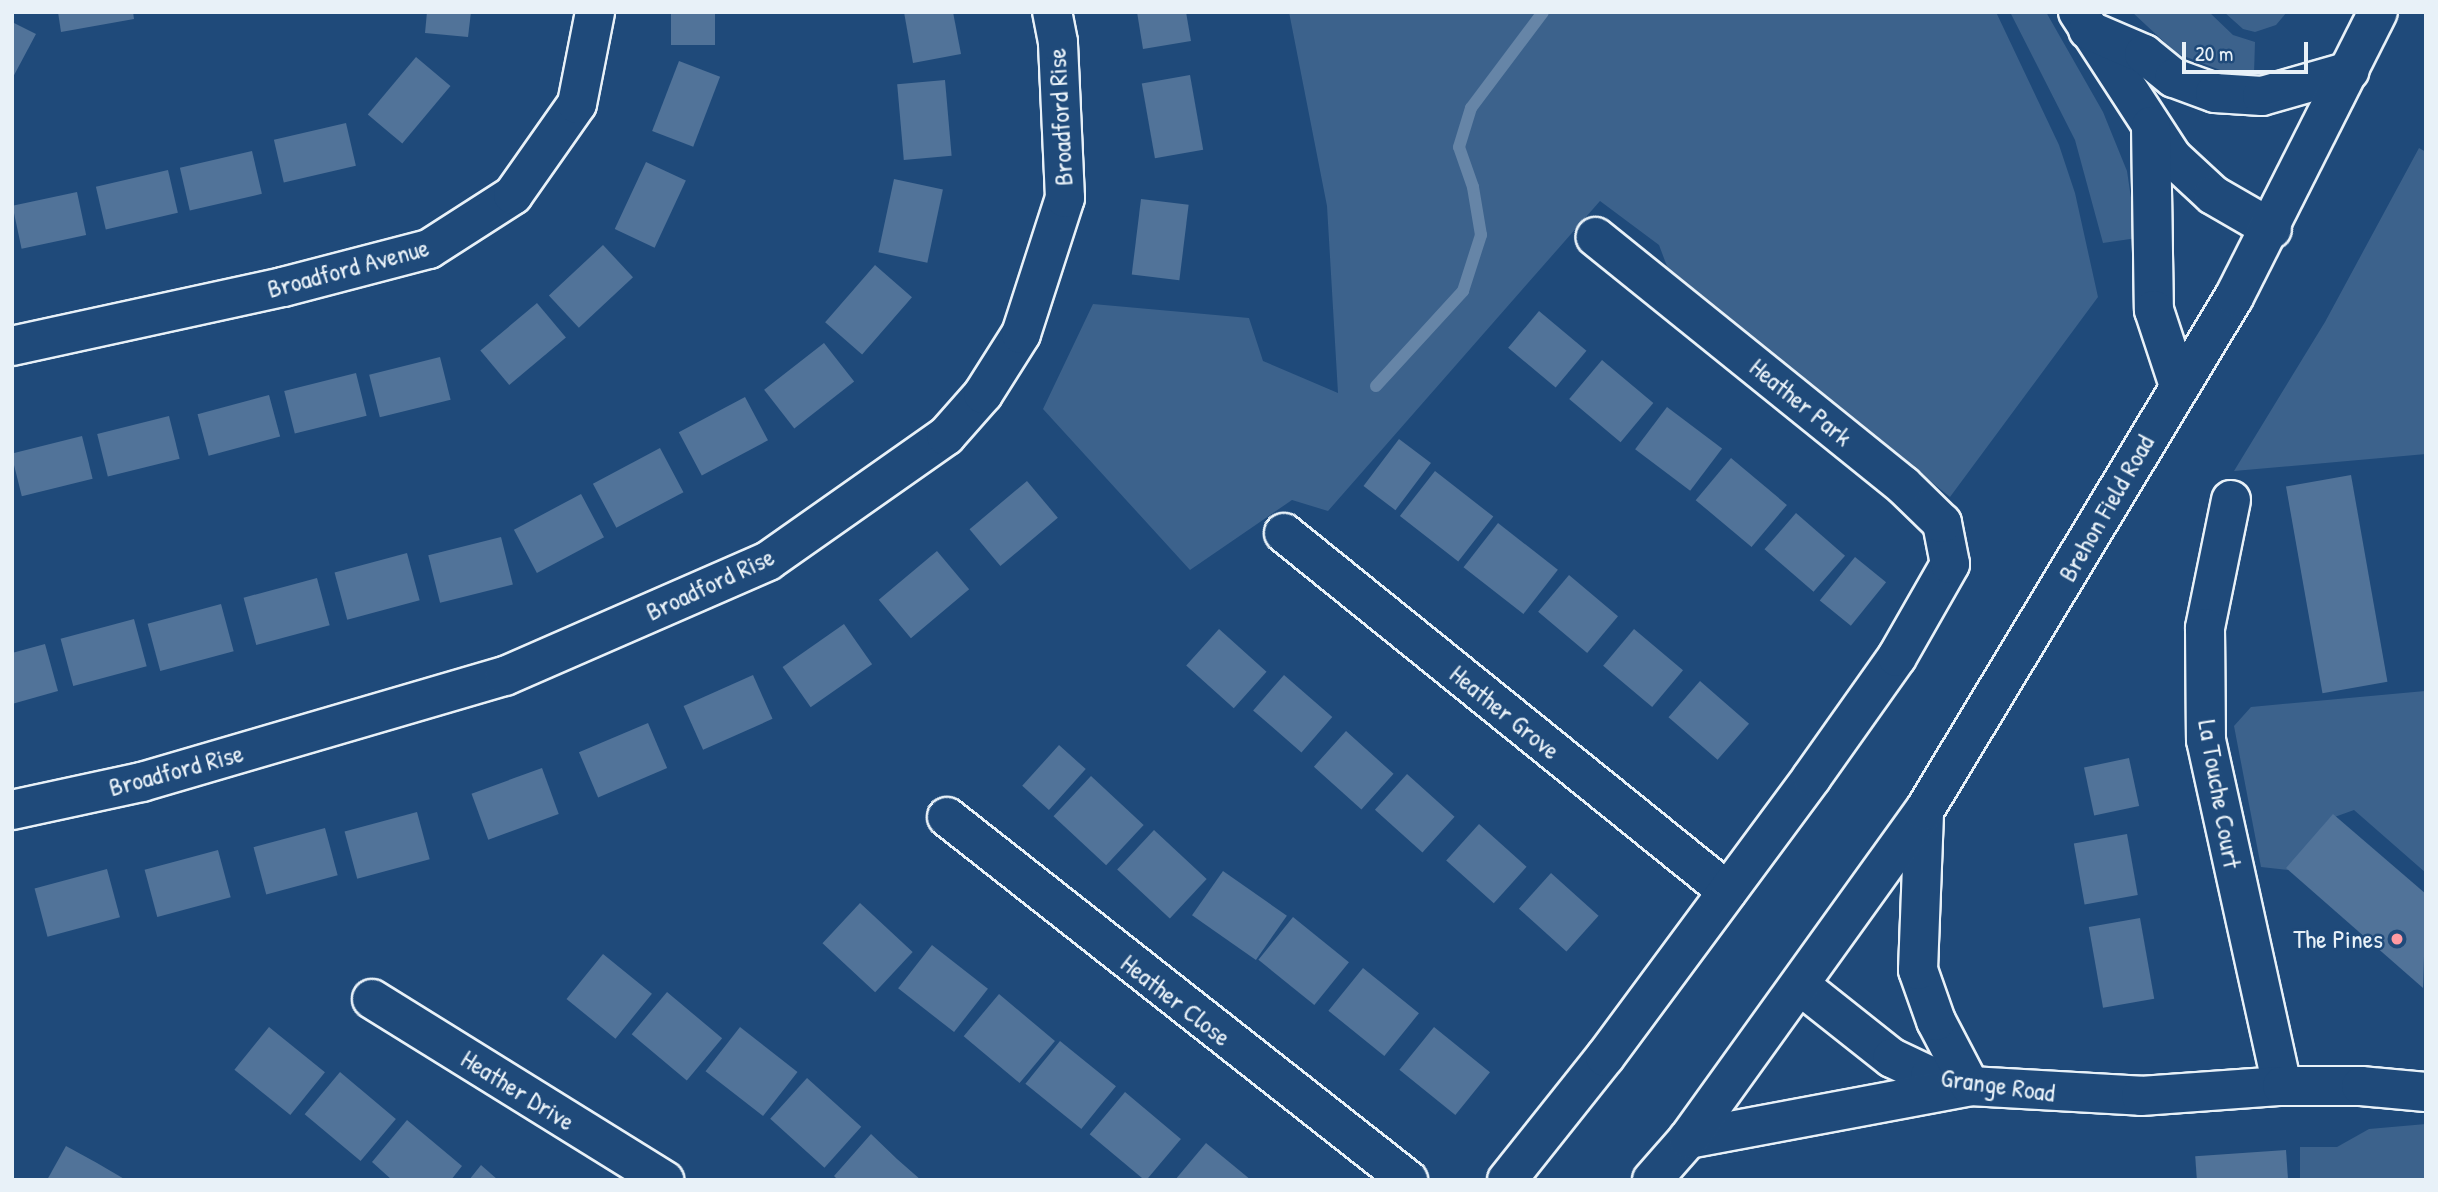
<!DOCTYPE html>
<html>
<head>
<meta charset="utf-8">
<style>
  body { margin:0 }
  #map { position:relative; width:2438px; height:1192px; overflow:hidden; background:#1f4a7a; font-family:"Patrick Hand",sans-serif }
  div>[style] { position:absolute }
  .green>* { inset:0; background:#3c628c }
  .stream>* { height:12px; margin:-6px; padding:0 6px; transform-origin:6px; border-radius:6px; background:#6685a7 }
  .building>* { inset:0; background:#517399; transform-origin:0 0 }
  .roads { filter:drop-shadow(2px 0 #e8f1f8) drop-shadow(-2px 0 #e8f1f8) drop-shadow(0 2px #e8f1f8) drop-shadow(0 -2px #e8f1f8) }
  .minor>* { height:38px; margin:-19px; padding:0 19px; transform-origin:19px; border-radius:19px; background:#1f4a7a }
  .tertiary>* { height:38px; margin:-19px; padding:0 19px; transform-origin:19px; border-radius:19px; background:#1f4a7a }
  .secondary>* { height:38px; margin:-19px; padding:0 19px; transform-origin:19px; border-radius:19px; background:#1f4a7a }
  .dots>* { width:19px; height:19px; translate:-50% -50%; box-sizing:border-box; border:4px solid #1f4a7a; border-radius:50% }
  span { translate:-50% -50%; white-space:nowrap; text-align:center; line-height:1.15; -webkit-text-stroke:5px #1f4a7a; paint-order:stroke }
  .street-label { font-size:26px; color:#e8f1f8 }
  .poi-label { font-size:26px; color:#e8f1f8 }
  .right { translate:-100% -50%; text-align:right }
  .frame { position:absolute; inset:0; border:14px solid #e8f1f8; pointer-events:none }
  .scale { position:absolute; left:2182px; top:42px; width:126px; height:32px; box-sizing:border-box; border:4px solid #e8f1f8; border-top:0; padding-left:9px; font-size:21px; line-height:24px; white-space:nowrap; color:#e8f1f8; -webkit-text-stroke:5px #1f4a7a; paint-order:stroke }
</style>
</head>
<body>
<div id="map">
  <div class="green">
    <i style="clip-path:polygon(1289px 12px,1996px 12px,2059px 145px,2075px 193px,2098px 297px,1950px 497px,1668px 269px,1659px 245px,1600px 201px,1328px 511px,1292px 500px,1190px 570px,1043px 409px,1093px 304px,1249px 318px,1263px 361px,1338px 393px,1327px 206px)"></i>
    <i style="clip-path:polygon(2010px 12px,2046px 12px,2103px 112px,2127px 171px,2137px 238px,2103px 243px,2075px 140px)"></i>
    <i style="clip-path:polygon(2132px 12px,2209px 12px,2233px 35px,2255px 42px,2254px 74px,2233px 75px,2176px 53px)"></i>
    <i style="clip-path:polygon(2224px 12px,2287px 12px,2276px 25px,2255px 32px,2243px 29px)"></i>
    <i style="clip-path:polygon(2419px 148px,2426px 152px,2426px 454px,2234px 471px,2325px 322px)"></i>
    <i style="clip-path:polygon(2425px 691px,2426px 873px,2354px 810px,2329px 819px,2288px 870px,2261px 867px,2234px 726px,2251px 707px)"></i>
    <i style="clip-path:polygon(2426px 1124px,2426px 1180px,2300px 1180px,2300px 1147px,2337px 1147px,2369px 1129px)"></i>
  </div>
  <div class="stream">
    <i style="left:1376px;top:386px;width:129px;rotate:-47.5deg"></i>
    <i style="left:1463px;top:291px;width:59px;rotate:-72.2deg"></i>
    <i style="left:1481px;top:235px;width:49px;rotate:-99.5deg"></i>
    <i style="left:1473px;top:187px;width:42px;rotate:-109.3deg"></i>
    <i style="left:1459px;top:147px;width:41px;rotate:-72.9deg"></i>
    <i style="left:1471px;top:108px;width:120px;rotate:-53.1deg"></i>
  </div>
  <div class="building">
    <i style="clip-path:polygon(58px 12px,133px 12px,134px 19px,61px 32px)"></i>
    <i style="clip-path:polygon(427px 12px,471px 12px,468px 37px,425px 33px)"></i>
    <i style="left:671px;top:12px;width:44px;height:33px"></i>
    <i style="clip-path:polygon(904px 12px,953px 12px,961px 54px,913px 63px)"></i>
    <i style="clip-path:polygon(1137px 12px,1186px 12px,1191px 41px,1143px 49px)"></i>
    <i style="clip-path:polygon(12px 22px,36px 34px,12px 79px)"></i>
    <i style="left:416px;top:57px;width:45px;height:75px;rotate:40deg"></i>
    <i style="left:679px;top:61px;width:44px;height:75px;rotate:21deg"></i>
    <i style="left:1190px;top:75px;width:76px;height:49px;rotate:80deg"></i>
    <i style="left:945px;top:80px;width:76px;height:48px;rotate:85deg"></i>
    <i style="left:346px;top:123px;width:44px;height:74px;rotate:77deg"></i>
    <i style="left:252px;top:151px;width:44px;height:74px;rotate:77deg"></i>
    <i style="left:646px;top:162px;width:44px;height:74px;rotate:25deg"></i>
    <i style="left:168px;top:170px;width:44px;height:74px;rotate:77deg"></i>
    <i style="left:894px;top:179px;width:50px;height:75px;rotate:12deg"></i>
    <i style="left:77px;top:192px;width:44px;height:66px;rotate:78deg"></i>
    <i style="left:1141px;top:199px;width:48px;height:76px;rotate:7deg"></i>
    <i style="left:603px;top:245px;width:44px;height:74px;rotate:47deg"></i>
    <i style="left:875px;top:265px;width:49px;height:76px;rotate:41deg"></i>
    <i style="left:537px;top:303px;width:45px;height:74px;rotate:50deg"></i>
    <i style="left:1539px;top:311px;width:62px;height:48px;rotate:40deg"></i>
    <i style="left:824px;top:343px;width:49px;height:76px;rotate:52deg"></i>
    <i style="left:440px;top:357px;width:44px;height:73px;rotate:76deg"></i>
    <i style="left:1602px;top:360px;width:67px;height:51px;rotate:40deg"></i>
    <i style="left:356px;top:373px;width:44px;height:74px;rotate:76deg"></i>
    <i style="left:269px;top:395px;width:43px;height:74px;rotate:75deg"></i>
    <i style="left:745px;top:397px;width:49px;height:75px;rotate:62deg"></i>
    <i style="left:1667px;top:407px;width:69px;height:53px;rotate:37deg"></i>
    <i style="left:169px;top:416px;width:44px;height:74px;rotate:76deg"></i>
    <i style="left:82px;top:436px;width:44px;height:73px;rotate:76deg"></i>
    <i style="left:1399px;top:439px;width:40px;height:59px;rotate:37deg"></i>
    <i style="left:660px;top:448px;width:50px;height:76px;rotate:62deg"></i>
    <i style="left:1731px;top:458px;width:73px;height:55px;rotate:40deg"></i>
    <i style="left:1435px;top:471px;width:74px;height:57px;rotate:38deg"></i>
    <i style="left:2351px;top:475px;width:210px;height:66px;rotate:80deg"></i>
    <i style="left:1027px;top:481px;width:48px;height:75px;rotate:50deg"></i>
    <i style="left:581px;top:494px;width:49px;height:76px;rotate:62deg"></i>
    <i style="left:1796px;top:513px;width:65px;height:48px;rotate:41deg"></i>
    <i style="left:1498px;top:523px;width:76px;height:56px;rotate:38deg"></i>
    <i style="left:501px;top:537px;width:49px;height:75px;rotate:76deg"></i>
    <i style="left:937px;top:551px;width:50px;height:76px;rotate:50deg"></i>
    <i style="left:407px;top:553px;width:49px;height:75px;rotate:75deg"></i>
    <i style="left:1855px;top:557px;width:40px;height:56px;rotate:39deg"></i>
    <i style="left:1569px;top:575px;width:64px;height:48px;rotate:40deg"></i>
    <i style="left:317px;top:578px;width:49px;height:76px;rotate:75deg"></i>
    <i style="left:221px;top:604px;width:49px;height:76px;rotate:75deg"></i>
    <i style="left:134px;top:619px;width:49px;height:76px;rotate:75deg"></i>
    <i style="left:844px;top:624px;width:49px;height:75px;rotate:55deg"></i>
    <i style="left:1219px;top:629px;width:64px;height:49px;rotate:42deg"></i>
    <i style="left:1634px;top:629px;width:64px;height:48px;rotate:40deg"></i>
    <i style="clip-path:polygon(45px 644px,58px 691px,12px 704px,12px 653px)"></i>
    <i style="left:753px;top:675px;width:48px;height:76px;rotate:66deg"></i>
    <i style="left:1284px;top:675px;width:64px;height:47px;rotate:41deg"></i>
    <i style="left:1700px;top:681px;width:65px;height:48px;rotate:41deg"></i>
    <i style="left:648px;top:723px;width:49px;height:75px;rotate:67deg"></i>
    <i style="left:1346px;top:731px;width:64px;height:48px;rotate:42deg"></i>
    <i style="left:1059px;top:745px;width:36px;height:55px;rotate:42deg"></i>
    <i style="left:2129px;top:758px;width:49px;height:46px;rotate:78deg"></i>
    <i style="left:542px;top:768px;width:49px;height:75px;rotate:70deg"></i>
    <i style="left:1407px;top:774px;width:64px;height:48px;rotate:42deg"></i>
    <i style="left:1091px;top:776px;width:72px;height:55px;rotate:43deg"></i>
    <i style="left:417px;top:812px;width:49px;height:75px;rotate:75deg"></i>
    <i style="clip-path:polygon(2333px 814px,2426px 894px,2423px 988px,2286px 868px)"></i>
    <i style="left:1479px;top:824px;width:64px;height:49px;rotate:42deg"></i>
    <i style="left:325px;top:828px;width:49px;height:74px;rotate:75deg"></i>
    <i style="left:1154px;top:830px;width:72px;height:54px;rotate:43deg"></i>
    <i style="left:2127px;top:834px;width:62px;height:54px;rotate:80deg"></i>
    <i style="left:218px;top:850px;width:49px;height:76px;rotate:75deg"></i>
    <i style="left:107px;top:869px;width:50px;height:75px;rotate:75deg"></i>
    <i style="left:1223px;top:871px;width:78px;height:54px;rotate:35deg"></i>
    <i style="left:1551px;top:873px;width:64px;height:48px;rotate:42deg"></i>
    <i style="left:860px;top:903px;width:72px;height:55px;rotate:43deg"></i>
    <i style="left:1293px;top:917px;width:72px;height:55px;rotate:39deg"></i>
    <i style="left:2140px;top:918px;width:82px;height:52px;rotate:80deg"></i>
    <i style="left:932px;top:945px;width:71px;height:55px;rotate:38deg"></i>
    <i style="left:603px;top:954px;width:63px;height:58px;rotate:39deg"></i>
    <i style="left:1363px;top:968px;width:72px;height:55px;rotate:39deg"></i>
    <i style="left:667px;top:992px;width:72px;height:55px;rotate:40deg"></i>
    <i style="left:999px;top:994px;width:73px;height:55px;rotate:40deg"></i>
    <i style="left:269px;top:1027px;width:72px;height:55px;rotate:39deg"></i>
    <i style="left:740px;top:1027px;width:73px;height:56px;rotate:38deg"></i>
    <i style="left:1434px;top:1027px;width:72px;height:55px;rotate:39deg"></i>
    <i style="left:1060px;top:1041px;width:72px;height:55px;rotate:39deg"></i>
    <i style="left:340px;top:1072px;width:73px;height:55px;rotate:40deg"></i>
    <i style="left:807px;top:1078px;width:73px;height:55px;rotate:42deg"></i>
    <i style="left:1125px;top:1092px;width:73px;height:55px;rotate:40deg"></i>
    <i style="clip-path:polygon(407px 1120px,462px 1166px,451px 1180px,392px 1180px,372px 1162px)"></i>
    <i style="clip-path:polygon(871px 1134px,897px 1159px,921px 1180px,838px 1180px,834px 1176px)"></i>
    <i style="clip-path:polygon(1206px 1143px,1234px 1166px,1251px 1180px,1175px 1180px)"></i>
    <i style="clip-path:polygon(66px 1146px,97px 1163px,126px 1180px,47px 1180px)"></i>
    <i style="left:2286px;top:1150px;width:30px;height:91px;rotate:86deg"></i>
    <i style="clip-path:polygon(481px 1165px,498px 1180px,469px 1180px)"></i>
  </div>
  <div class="roads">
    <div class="minor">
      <i style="left:12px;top:346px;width:277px;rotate:-12.3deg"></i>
      <i style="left:283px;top:287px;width:151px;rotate:-14.6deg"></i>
      <i style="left:429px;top:249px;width:100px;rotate:-32.7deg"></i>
      <i style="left:513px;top:195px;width:111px;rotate:-54.9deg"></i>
      <i style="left:577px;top:104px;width:94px;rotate:-78.9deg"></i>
      <i style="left:2231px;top:500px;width:131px;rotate:101.5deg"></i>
      <i style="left:2205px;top:628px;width:112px;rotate:89.5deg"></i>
      <i style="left:2206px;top:740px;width:354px;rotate:77.6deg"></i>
      <i style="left:1284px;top:533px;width:570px;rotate:38.94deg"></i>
      <i style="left:12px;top:810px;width:133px;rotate:-12.2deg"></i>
      <i style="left:142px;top:782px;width:378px;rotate:-16.3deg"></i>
      <i style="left:505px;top:676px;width:287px;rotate:-23.6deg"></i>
      <i style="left:768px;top:561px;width:218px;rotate:-35.1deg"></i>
      <i style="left:946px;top:436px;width:56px;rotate:-48.6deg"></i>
      <i style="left:983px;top:394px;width:71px;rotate:-57.7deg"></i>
      <i style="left:1021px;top:334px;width:143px;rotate:-72.1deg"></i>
      <i style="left:1065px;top:198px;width:156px;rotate:-92.6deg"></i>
      <i style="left:1058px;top:42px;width:31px;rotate:-101deg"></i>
      <i style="left:947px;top:817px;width:587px;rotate:38.22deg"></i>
      <i style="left:372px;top:999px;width:344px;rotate:31.8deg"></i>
      <i style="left:1507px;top:1180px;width:157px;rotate:-51.5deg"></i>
      <i style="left:1605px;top:1057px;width:348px;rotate:-53.5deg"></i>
      <i style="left:1812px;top:777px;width:147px;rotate:-54.7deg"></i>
      <i style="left:1897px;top:657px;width:107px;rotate:-60.3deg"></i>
      <i style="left:1950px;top:564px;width:42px;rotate:-101deg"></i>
      <i style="left:1942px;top:523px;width:54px;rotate:-135.7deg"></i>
      <i style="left:1903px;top:485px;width:395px;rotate:-141.1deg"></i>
    </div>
    <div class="tertiary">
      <i style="left:2078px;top:12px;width:173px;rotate:57deg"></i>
      <i style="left:2172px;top:157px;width:56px;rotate:42.8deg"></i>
      <i style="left:2213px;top:195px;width:68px;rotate:30deg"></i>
      <i style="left:2151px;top:126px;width:184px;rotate:89.1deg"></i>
      <i style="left:2154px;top:310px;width:77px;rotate:71.8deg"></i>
      <i style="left:1801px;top:986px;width:116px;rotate:38.4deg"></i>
      <i style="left:1892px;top:1058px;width:42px;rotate:25.3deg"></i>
      <i style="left:1930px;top:1076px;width:41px;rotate:14deg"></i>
      <i style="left:1970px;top:1086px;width:171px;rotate:3.3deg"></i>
      <i style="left:2141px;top:1096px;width:141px;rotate:-4.1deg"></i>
      <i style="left:2282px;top:1086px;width:79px"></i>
      <i style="left:2361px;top:1086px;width:65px;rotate:5.3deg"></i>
    </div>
    <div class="secondary">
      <i style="left:2088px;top:30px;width:61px;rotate:23.2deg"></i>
      <i style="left:2144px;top:54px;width:38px;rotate:39deg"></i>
      <i style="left:2174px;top:78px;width:44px;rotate:20.1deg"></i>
      <i style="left:2215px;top:93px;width:47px;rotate:3.7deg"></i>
      <i style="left:2262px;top:96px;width:91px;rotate:-15.9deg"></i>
      <i style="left:1688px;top:1139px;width:287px;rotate:-10.6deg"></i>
      <i style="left:1970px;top:1086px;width:73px;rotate:-117.6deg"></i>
      <i style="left:1936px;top:1021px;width:54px;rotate:-109.4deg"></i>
      <i style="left:1918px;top:970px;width:159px;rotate:-87.8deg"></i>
      <i style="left:1652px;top:1180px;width:55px;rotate:-48.7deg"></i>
      <i style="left:1688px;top:1139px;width:404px;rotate:-54.3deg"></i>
      <i style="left:1924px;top:811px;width:600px;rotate:-58.91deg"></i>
      <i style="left:2234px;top:297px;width:319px;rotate:-63.2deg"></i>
    </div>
  </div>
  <div class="dots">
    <i style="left:2397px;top:939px;background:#ff9aa2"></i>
  </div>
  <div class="street-label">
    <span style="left:1060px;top:117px;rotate:-93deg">Broadford Rise</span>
    <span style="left:348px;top:268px;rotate:-15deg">Broadford Avenue</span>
    <span style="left:1801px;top:402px;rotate:39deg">Heather Park</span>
    <span style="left:2106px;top:508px;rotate:-60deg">Brehon Field Road</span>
    <span style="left:710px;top:584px;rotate:-25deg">Broadford Rise</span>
    <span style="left:1505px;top:712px;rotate:39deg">Heather Grove</span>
    <span style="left:176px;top:770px;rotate:-15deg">Broadford Rise</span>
    <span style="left:2220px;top:794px;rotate:80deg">La Touche Court</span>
    <span style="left:1176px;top:1000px;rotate:38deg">Heather Close</span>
    <span style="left:1998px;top:1085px;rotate:8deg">Grange Road</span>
    <span style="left:518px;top:1090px;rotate:32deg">Heather Drive</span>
  </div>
  <div class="poi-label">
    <span class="right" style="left:2383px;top:939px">The Pines</span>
  </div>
  <div class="frame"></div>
  <div class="scale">20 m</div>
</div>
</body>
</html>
